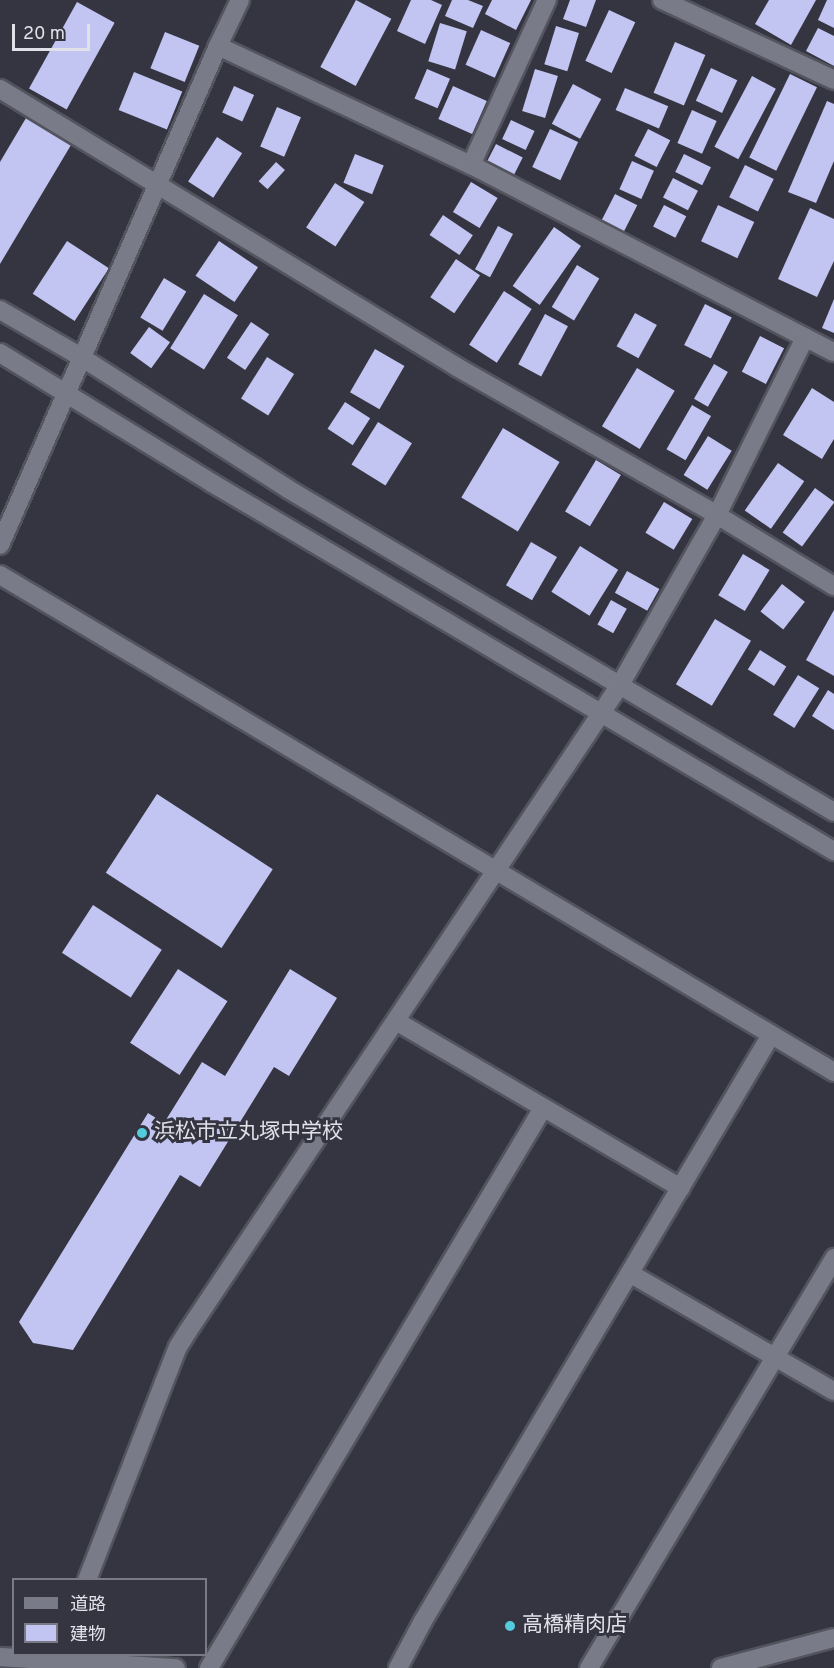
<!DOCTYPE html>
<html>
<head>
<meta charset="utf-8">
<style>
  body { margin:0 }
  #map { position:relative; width:834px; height:1668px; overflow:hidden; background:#353542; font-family:Overpass,"Noto Sans JP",sans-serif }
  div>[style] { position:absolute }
  .building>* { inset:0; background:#c2c4f2; transform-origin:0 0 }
  .roads { filter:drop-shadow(2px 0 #53545e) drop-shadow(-2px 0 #53545e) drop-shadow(0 2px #53545e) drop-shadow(0 -2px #53545e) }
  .minor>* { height:18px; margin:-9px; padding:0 9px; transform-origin:9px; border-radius:9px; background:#7a7b89 }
  .dots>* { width:16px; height:16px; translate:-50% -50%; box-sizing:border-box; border:3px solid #353542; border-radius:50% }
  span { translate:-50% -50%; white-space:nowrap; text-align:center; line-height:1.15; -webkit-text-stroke:6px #353542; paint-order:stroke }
  .poi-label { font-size:21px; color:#e0e1e9 }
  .left { translate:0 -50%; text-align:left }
  .legend { position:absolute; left:12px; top:1578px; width:195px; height:78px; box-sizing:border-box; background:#353542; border:2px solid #797a85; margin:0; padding:8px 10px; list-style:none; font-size:18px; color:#e0e1e9 }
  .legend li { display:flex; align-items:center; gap:12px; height:30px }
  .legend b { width:30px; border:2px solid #797a85 }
  .scale { position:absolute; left:12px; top:24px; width:78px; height:27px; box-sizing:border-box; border:3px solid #e0e1e9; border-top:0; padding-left:8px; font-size:18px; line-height:21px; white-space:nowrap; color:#e0e1e9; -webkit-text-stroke:4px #353542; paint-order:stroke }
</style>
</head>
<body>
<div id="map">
  <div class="building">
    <i style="left:356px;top:0;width:40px;height:76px;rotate:28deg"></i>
    <i style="clip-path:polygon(411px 0,431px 0,442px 5px,425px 44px,397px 31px)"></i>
    <i style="clip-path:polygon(452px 0,468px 0,483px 6px,473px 28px,445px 16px)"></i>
    <i style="clip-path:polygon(492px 0,531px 0,516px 30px,485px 14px)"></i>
    <i style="clip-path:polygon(570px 0,596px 0,586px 27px,563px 19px)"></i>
    <i style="clip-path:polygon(769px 0,816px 0,791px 45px,755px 24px)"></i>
    <i style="clip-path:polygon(827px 0,834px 0,834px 28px,818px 20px)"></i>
    <i style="left:77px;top:2px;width:43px;height:99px;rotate:29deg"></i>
    <i style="left:609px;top:10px;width:29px;height:56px;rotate:25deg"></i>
    <i style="left:440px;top:23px;width:28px;height:40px;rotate:17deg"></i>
    <i style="left:556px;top:26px;width:24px;height:40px;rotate:17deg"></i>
    <i style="clip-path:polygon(818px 28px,834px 36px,834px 66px,806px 51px)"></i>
    <i style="left:481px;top:30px;width:32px;height:38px;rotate:24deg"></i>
    <i style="left:165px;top:32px;width:37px;height:39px;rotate:22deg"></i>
    <i style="left:675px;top:42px;width:33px;height:55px;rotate:23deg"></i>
    <i style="left:711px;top:68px;width:29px;height:36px;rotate:25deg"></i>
    <i style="left:427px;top:69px;width:25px;height:32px;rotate:23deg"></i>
    <i style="left:535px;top:69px;width:24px;height:44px;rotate:17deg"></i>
    <i style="left:134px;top:72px;width:52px;height:41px;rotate:22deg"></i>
    <i style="left:790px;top:74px;width:30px;height:93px;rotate:26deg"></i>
    <i style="left:752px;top:76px;width:27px;height:80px;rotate:28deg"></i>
    <i style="left:573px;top:84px;width:32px;height:45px;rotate:28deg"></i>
    <i style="left:234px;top:86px;width:22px;height:29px;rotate:24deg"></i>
    <i style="left:453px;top:86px;width:37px;height:36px;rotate:24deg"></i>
    <i style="left:625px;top:88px;width:47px;height:24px;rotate:23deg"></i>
    <i style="clip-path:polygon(827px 101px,834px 104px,834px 161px,816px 203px,788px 192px)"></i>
    <i style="left:277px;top:107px;width:26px;height:43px;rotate:23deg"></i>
    <i style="left:692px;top:110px;width:27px;height:36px;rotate:24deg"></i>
    <i style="clip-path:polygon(26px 118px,71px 145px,0 264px,0 162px)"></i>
    <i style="left:511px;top:120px;width:26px;height:21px;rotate:25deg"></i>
    <i style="left:550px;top:129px;width:31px;height:42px;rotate:25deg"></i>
    <i style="left:648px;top:129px;width:25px;height:30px;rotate:27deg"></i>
    <i style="left:217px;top:137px;width:30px;height:53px;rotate:33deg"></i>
    <i style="left:496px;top:144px;width:30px;height:20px;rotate:27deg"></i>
    <i style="left:355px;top:154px;width:31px;height:31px;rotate:22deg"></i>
    <i style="left:684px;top:154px;width:30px;height:20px;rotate:26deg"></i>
    <i style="left:632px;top:161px;width:24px;height:31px;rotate:24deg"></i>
    <i style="left:276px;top:162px;width:12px;height:26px;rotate:42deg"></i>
    <i style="left:745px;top:165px;width:32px;height:36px;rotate:26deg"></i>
    <i style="left:673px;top:178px;width:28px;height:22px;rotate:27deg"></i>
    <i style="left:471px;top:182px;width:31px;height:35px;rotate:31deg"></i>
    <i style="left:335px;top:183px;width:35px;height:53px;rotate:33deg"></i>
    <i style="left:615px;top:194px;width:25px;height:32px;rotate:27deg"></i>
    <i style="left:664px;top:205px;width:25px;height:24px;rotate:27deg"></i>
    <i style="left:718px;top:205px;width:40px;height:40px;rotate:25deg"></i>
    <i style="clip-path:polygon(810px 208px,834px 219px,834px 261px,817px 297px,778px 279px)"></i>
    <i style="left:443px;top:215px;width:36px;height:24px;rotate:34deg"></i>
    <i style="left:498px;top:226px;width:17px;height:49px;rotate:28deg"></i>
    <i style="left:554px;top:227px;width:33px;height:72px;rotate:35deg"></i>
    <i style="left:67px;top:241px;width:50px;height:63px;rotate:33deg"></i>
    <i style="left:219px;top:241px;width:47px;height:42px;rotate:34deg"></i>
    <i style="left:456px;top:259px;width:29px;height:46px;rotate:34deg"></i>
    <i style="left:577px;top:265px;width:26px;height:49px;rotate:31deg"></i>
    <i style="left:164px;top:278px;width:26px;height:46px;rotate:31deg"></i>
    <i style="left:504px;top:291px;width:33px;height:64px;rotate:33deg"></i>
    <i style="left:204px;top:294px;width:40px;height:64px;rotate:32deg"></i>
    <i style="clip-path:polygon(834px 299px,834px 333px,822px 328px)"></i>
    <i style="left:705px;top:304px;width:30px;height:46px;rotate:27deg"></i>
    <i style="left:635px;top:313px;width:25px;height:38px;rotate:29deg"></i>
    <i style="left:545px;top:314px;width:26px;height:57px;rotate:28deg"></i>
    <i style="left:251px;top:322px;width:22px;height:43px;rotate:34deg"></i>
    <i style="left:149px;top:327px;width:26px;height:32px;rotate:36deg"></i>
    <i style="left:760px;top:336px;width:27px;height:40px;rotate:27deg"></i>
    <i style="left:375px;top:349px;width:34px;height:50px;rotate:30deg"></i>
    <i style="left:267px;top:357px;width:32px;height:49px;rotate:32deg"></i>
    <i style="left:714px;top:364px;width:16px;height:40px;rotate:30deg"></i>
    <i style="left:637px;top:368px;width:44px;height:68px;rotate:31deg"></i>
    <i style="clip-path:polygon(812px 388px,834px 402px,834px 439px,822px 459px,783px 435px)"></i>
    <i style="left:345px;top:402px;width:30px;height:32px;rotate:33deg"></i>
    <i style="left:692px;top:405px;width:22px;height:51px;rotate:30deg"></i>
    <i style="left:378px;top:422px;width:40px;height:50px;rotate:32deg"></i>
    <i style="left:503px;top:428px;width:66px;height:81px;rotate:31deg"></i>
    <i style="left:708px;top:436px;width:28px;height:46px;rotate:32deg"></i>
    <i style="left:596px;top:460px;width:29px;height:60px;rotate:31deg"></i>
    <i style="left:778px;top:463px;width:32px;height:58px;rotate:35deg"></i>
    <i style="left:815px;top:488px;width:24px;height:55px;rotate:36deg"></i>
    <i style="left:664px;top:502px;width:33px;height:36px;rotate:31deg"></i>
    <i style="left:531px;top:542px;width:30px;height:50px;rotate:30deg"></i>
    <i style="left:580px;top:546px;width:45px;height:54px;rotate:32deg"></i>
    <i style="left:743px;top:554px;width:31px;height:48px;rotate:31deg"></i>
    <i style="left:627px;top:571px;width:37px;height:25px;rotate:29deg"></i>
    <i style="left:782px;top:584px;width:29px;height:35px;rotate:38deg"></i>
    <i style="left:611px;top:600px;width:18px;height:28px;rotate:29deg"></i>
    <i style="clip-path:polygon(834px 610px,834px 676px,806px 660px)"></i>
    <i style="left:715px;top:619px;width:42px;height:76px;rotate:31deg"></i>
    <i style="left:760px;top:650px;width:31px;height:23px;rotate:32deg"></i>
    <i style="left:798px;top:675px;width:25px;height:47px;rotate:32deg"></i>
    <i style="clip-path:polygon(828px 690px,834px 694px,834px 730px,812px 716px)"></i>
    <i style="left:157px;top:794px;width:138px;height:94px;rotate:33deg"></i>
    <i style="left:93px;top:905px;width:82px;height:57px;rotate:33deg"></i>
    <i style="left:178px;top:969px;width:59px;height:88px;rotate:33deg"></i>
    <i style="clip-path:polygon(290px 969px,337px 998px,289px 1076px,274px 1067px,200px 1187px,180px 1175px,73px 1350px,33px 1343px,19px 1322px,148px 1113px,164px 1123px,202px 1062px,225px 1076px)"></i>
  </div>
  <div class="roads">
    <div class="minor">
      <i style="left:662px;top:0;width:190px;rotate:24.9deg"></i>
      <i style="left:218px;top:46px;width:51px;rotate:-64.4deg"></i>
      <i style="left:0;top:89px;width:535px;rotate:31.31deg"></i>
      <i style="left:457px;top:367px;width:299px;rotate:29.6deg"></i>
      <i style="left:717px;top:515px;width:137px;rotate:31.3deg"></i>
      <i style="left:471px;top:165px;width:182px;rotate:-65.3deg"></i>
      <i style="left:0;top:310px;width:94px;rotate:30.1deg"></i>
      <i style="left:81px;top:357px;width:246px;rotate:32.5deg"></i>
      <i style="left:288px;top:489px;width:634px;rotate:30.61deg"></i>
      <i style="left:0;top:353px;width:249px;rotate:31.5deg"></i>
      <i style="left:212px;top:483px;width:723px;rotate:30.61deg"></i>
      <i style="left:0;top:545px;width:545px;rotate:-66.4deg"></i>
      <i style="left:218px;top:46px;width:280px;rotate:25.2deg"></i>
      <i style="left:471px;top:165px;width:408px;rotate:27.3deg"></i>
      <i style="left:0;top:575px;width:971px;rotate:30.79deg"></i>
      <i style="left:396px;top:1021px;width:330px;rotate:30.4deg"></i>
      <i style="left:631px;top:1274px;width:234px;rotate:30deg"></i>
      <i style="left:87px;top:1580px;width:250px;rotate:-68.7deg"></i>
      <i style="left:178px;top:1347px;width:19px;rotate:-58deg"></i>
      <i style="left:188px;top:1331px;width:777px;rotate:-56.23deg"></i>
      <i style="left:620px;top:685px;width:196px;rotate:-60.3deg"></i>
      <i style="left:717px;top:515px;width:198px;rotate:-63.6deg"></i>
      <i style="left:0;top:1657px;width:176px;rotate:3.6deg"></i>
      <i style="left:209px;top:1668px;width:652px;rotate:-59.19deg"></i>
      <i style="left:398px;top:1668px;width:53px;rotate:-62deg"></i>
      <i style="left:423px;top:1621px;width:682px;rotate:-59.3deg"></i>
      <i style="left:589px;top:1668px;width:478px;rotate:-59.1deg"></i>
      <i style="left:721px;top:1668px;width:117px;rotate:-14.9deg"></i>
    </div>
  </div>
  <div class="dots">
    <i style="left:142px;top:1133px;background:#54cadd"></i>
    <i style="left:510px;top:1626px;background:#54cadd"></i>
  </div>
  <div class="poi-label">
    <span class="left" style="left:154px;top:1133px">浜松市立丸塚中学校</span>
    <span class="left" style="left:522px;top:1626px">高橋精肉店</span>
  </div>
  <ul class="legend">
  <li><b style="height:8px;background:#7a7b89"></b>道路</li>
  <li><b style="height:16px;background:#c2c4f2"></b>建物</li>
  </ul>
  <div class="scale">20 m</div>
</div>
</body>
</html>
